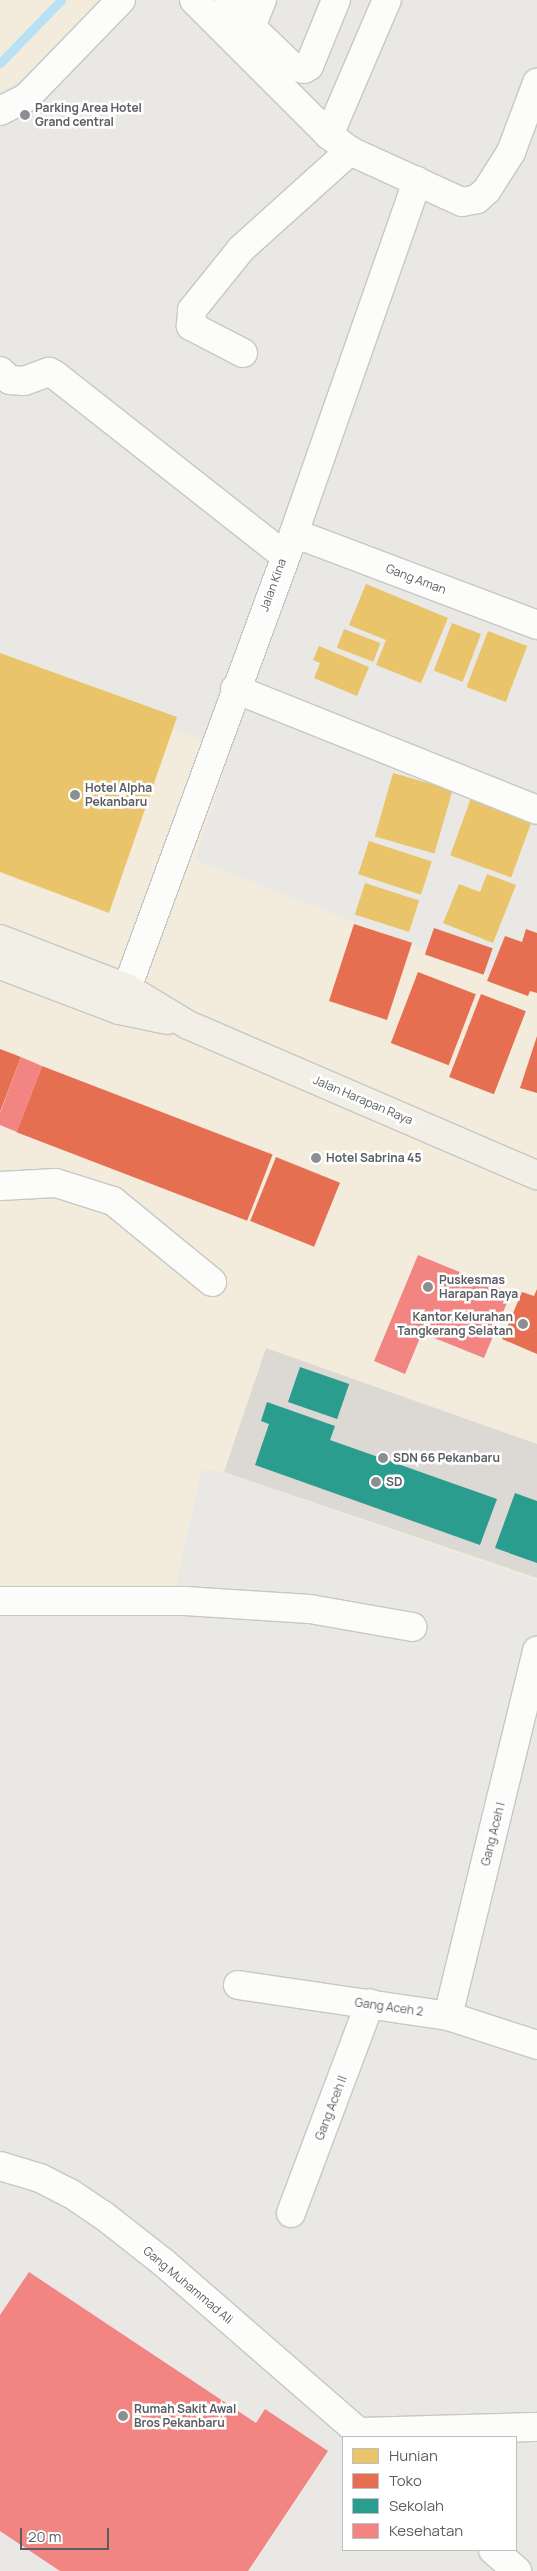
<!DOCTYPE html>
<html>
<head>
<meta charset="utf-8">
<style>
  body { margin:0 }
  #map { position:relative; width:537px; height:2571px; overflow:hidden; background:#eae8e4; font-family:Manrope,sans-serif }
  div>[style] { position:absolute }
  .commercial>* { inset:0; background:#f3ecdd }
  .education>* { inset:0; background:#dcd8d4 }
  .homes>* { inset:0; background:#e9c46a; transform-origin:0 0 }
  .shops>* { inset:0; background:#e76f51; transform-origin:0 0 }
  .schools>* { inset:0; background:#2a9d8f; transform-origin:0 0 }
  .health>* { inset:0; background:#f28482 }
  .stream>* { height:9px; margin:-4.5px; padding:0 4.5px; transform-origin:4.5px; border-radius:4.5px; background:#b9e0f3 }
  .roads { filter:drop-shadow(1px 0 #c6c7c6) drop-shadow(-1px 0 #c6c7c6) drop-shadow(0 1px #c6c7c6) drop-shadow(0 -1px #c6c7c6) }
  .minor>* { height:28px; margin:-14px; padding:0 14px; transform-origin:14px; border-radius:14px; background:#fcfcfb }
  .major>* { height:28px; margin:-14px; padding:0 14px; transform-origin:14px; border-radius:14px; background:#f2efe7 }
  .dots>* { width:14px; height:14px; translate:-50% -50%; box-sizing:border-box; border:2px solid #fff; border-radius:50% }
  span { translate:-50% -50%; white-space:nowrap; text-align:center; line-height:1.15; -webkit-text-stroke:5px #fff; paint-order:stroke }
  .poi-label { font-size:12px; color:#5a5e62; font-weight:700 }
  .left { translate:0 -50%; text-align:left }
  .right { translate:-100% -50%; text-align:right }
  .street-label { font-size:12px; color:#5a5e62 }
  .legend { position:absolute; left:342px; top:2436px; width:175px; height:115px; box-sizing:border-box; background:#fff; border:1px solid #bdbfc0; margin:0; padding:6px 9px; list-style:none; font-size:15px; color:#5a5e62 }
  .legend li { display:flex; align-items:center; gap:10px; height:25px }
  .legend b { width:25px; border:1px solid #bdbfc0 }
  .scale { position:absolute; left:20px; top:2528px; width:89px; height:22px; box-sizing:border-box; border:2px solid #5a5e62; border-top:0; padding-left:6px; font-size:15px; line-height:18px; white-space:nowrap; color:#5a5e62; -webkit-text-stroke:4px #fff; paint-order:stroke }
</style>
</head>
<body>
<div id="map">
  <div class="commercial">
    <i style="clip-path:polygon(0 0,103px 0,17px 83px,0 92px)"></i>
    <i style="clip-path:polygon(0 658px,230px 752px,195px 860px,537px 993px,537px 1581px,224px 1472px,202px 1469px,176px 1586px,0 1590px)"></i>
  </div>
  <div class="education">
    <i style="clip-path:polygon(266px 1348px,537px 1444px,537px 1578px,224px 1472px)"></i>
  </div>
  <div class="homes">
    <i style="clip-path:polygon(366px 584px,448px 618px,421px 683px,376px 665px,386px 640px,349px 625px)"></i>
    <i style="left:452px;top:623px;width:31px;height:51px;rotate:21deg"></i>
    <i style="left:344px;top:629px;width:39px;height:20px;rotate:21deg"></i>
    <i style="left:488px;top:631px;width:42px;height:60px;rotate:21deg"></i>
    <i style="clip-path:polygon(319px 646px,369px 667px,357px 696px,314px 678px,320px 663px,313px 660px)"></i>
    <i style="clip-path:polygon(0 653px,177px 717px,109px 913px,0 872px)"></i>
    <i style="left:393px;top:773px;width:62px;height:66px;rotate:16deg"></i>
    <i style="left:471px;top:798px;width:65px;height:61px;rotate:20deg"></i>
    <i style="left:369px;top:841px;width:66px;height:35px;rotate:18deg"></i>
    <i style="clip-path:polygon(487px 874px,516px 885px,493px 943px,443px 923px,459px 884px,480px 892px)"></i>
    <i style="left:365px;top:883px;width:57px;height:33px;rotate:18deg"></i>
  </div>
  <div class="shops">
    <i style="left:354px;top:924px;width:61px;height:81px;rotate:18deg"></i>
    <i style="left:434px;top:928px;width:62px;height:28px;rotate:19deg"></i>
    <i style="clip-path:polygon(526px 929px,537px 933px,537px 993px,530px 991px,528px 996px,487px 981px,505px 936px,522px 942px)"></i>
    <i style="left:418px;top:972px;width:62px;height:76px;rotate:21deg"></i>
    <i style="left:481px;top:994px;width:48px;height:89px;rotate:21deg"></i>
    <i style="clip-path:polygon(537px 1036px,537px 1093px,520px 1088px)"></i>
    <i style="clip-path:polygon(0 1049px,21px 1057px,0 1112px)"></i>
    <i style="left:42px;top:1066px;width:247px;height:71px;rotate:21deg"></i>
    <i style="left:276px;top:1157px;width:69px;height:69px;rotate:22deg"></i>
    <i style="clip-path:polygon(537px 1289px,537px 1354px,502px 1339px,522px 1292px,534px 1296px)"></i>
  </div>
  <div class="schools">
    <i style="left:300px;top:1367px;width:52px;height:37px;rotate:19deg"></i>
    <i style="clip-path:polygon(267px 1402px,335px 1426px,330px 1440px,497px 1499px,480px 1545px,255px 1465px,269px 1424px,261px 1421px)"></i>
    <i style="clip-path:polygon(515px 1493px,537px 1501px,537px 1563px,495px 1548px)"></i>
  </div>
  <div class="health">
    <i style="clip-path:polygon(21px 1057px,42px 1066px,17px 1132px,0 1125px,0 1113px)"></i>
    <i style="clip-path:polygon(418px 1255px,511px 1293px,484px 1358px,422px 1333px,405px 1374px,374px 1361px)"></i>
    <i style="clip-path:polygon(29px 2272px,256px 2423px,265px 2409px,328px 2451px,248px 2571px,60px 2571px,0 2531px,0 2315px)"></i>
  </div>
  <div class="stream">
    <i style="left:0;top:63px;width:88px;rotate:-45.9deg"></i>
  </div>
  <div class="roads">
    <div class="minor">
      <i style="left:194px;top:0;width:191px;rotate:45deg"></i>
      <i style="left:329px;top:135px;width:26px;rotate:37deg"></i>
      <i style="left:350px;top:151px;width:123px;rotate:24.5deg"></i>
      <i style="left:462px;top:202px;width:15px;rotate:-11deg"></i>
      <i style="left:477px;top:199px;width:13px;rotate:-42deg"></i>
      <i style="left:487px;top:190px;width:45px;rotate:-57.7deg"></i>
      <i style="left:511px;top:152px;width:74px;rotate:-69.4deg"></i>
      <i style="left:229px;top:0;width:35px;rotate:51deg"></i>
      <i style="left:251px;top:27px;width:57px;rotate:43.6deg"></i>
      <i style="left:292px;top:66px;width:12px;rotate:14deg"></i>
      <i style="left:304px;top:69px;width:6px;rotate:-31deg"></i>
      <i style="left:309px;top:66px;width:71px;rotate:-67.8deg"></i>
      <i style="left:251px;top:27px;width:29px;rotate:-68deg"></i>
      <i style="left:0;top:111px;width:30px;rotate:-27deg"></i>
      <i style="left:27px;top:97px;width:135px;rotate:-45.9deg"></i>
      <i style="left:329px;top:135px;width:147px;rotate:-66.8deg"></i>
      <i style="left:243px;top:353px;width:59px;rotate:-152.6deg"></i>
      <i style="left:191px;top:326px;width:16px;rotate:-86deg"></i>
      <i style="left:192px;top:310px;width:78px;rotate:-51.2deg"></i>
      <i style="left:241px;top:249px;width:147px;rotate:-42deg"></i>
      <i style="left:0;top:371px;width:13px;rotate:42deg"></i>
      <i style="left:10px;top:380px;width:14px;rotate:4deg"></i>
      <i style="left:24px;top:381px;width:27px;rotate:-20deg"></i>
      <i style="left:49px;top:372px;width:7px;rotate:27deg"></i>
      <i style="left:55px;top:375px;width:291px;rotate:38.2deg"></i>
      <i style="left:294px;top:533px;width:260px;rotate:20.7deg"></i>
      <i style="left:235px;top:689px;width:325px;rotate:21.8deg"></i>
      <i style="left:127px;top:988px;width:485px;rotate:-69.8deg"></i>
      <i style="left:294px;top:533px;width:373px;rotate:-70.7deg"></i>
      <i style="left:0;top:1186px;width:56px;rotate:-3.1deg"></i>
      <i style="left:56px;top:1183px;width:60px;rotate:17.5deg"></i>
      <i style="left:113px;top:1201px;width:128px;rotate:39.3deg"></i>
      <i style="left:0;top:1601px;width:185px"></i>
      <i style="left:185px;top:1601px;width:125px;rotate:3.7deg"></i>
      <i style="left:310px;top:1609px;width:104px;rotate:10deg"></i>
      <i style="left:238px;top:1985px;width:212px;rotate:8.4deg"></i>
      <i style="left:448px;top:2016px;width:94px;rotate:18deg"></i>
      <i style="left:448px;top:2016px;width:376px;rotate:-76.3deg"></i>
      <i style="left:0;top:2166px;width:42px;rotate:16.7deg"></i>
      <i style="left:40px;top:2178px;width:34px;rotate:27deg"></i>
      <i style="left:70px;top:2193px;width:40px;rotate:34deg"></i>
      <i style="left:103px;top:2215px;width:76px;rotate:38.1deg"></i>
      <i style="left:163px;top:2262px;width:267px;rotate:41deg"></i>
      <i style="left:291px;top:2213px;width:224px;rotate:-69.4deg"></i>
      <i style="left:358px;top:2432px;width:179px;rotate:-1.6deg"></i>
      <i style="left:493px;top:2550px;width:32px;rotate:41deg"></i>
    </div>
    <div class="major">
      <i style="left:0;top:939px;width:136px;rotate:21.1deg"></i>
      <i style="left:127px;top:988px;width:71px;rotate:31.2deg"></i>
      <i style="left:188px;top:1025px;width:380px;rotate:23.3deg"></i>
      <i style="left:0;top:965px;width:127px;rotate:20.7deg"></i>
      <i style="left:119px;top:1010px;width:49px;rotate:11.8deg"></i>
    </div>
  </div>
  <div class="dots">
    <i style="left:25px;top:115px;background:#8c8e90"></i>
    <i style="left:75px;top:795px;background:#8c8e90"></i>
    <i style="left:316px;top:1158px;background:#8c8e90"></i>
    <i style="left:428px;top:1287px;background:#8c8e90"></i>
    <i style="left:523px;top:1324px;background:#8c8e90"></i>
    <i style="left:383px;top:1458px;background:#8c8e90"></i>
    <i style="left:376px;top:1482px;background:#8c8e90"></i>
    <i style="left:123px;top:2416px;background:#8c8e90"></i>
  </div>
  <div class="poi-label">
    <span class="left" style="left:35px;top:115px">Parking Area Hotel<br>Grand central</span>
    <span class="left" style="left:85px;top:795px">Hotel Alpha<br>Pekanbaru</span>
    <span class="left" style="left:326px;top:1158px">Hotel Sabrina 45</span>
    <span class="left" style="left:439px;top:1287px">Puskesmas<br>Harapan Raya</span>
    <span class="right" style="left:513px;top:1324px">Kantor Kelurahan<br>Tangkerang Selatan</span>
    <span class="left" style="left:393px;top:1458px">SDN 66 Pekanbaru</span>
    <span class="left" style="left:386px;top:1482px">SD</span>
    <span class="left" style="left:134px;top:2416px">Rumah Sakit Awal<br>Bros Pekanbaru</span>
  </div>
  <div class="street-label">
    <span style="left:416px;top:579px;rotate:21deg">Gang Aman</span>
    <span style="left:273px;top:585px;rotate:-70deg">Jalan Kina</span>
    <span style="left:363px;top:1100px;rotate:23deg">Jalan Harapan Raya</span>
    <span style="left:493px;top:1834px;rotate:-76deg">Gang Aceh I</span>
    <span style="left:389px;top:2007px;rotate:8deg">Gang Aceh 2</span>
    <span style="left:331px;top:2108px;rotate:-69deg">Gang Aceh II</span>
    <span style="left:188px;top:2285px;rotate:40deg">Gang Muhammad Ali</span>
  </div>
  <ul class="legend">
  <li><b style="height:14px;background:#e9c46a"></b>Hunian</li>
  <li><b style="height:14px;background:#e76f51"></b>Toko</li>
  <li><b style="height:14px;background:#2a9d8f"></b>Sekolah</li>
  <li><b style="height:14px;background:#f28482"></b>Kesehatan</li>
  </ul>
  <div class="scale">20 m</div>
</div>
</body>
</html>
